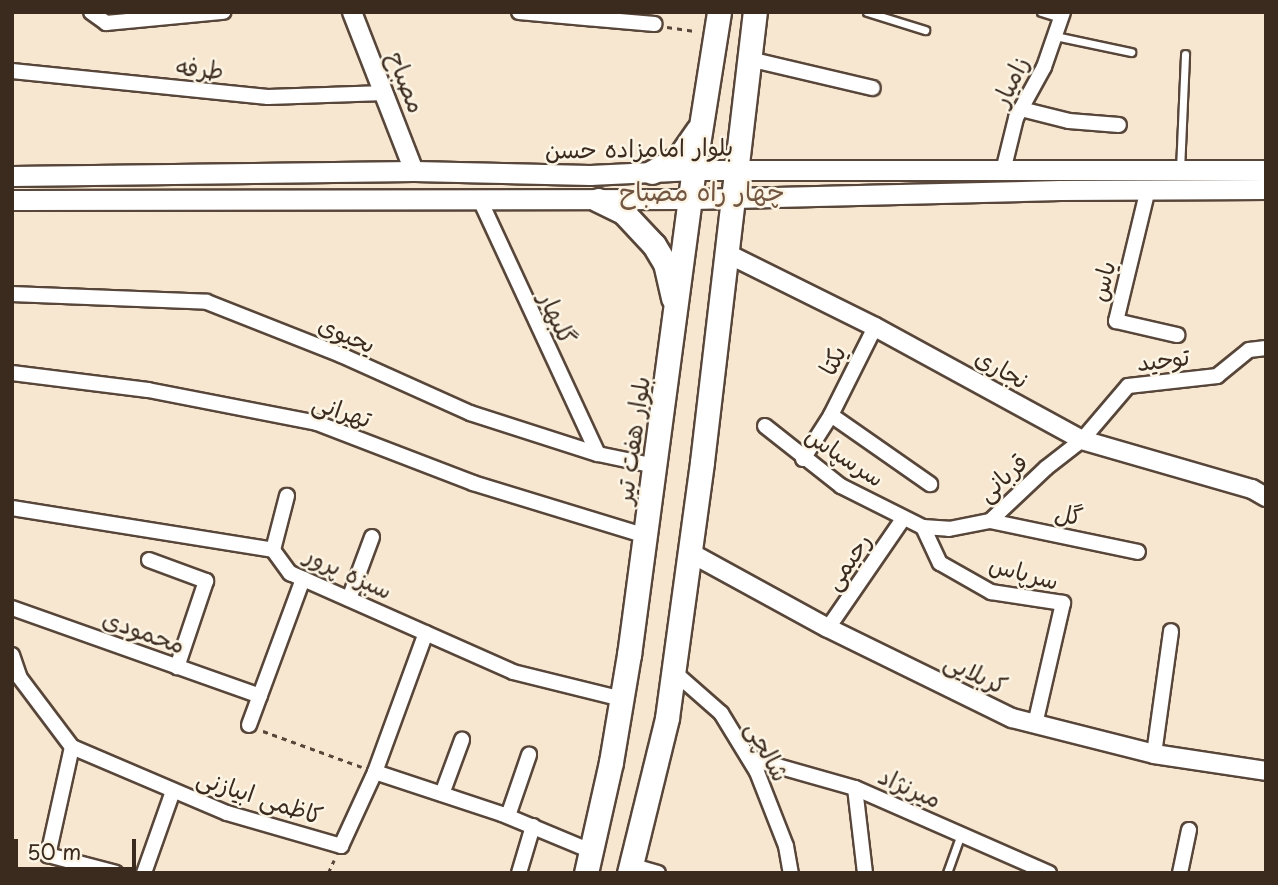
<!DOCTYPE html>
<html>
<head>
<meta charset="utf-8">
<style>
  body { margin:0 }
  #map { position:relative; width:1278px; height:885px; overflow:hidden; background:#f8e7d0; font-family:"Playpen Sans","Playpen Sans Arabic",sans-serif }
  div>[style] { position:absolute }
  .path>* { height:2.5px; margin-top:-1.25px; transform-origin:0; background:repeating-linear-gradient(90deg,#574639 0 5px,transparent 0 10px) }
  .roads { filter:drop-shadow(2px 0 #574639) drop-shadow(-2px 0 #574639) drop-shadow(0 2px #574639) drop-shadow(0 -2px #574639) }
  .service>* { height:7px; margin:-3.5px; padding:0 3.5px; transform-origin:3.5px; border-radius:3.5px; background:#fff }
  .minor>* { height:14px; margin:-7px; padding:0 7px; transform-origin:7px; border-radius:7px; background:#fff }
  .tertiary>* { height:18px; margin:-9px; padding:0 9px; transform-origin:9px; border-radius:9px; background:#fff }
  .secondary>* { height:19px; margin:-9.5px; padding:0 9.5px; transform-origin:9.5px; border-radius:9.5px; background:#fff }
  .primary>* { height:23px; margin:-11.5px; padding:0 11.5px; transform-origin:11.5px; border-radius:11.5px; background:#fff }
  span { translate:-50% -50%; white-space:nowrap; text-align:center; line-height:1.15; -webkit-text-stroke:5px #fcf5e5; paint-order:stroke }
  .street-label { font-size:24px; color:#3b2a1e }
  .neighbourhood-label { font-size:26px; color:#735642 }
  .frame { position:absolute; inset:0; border:14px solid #3b2a1e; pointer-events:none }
  .scale { position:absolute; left:14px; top:839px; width:122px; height:32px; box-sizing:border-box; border:4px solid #3b2a1e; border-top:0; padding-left:9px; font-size:21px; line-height:24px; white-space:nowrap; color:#3b2a1e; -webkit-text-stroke:5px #fcf5e5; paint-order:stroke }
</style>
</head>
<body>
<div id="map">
  <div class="path">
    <i style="left:667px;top:27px;width:28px;rotate:8deg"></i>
    <i style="left:263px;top:731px;width:105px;rotate:20deg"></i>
    <i style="left:328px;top:873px;width:14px;rotate:-65deg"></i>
  </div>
  <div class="roads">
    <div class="service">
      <i style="left:867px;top:12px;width:61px;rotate:17.2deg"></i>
      <i style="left:1041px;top:12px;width:21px;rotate:17deg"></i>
      <i style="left:1055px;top:36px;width:78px;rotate:11.9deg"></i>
      <i style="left:1180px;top:170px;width:116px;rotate:-87.5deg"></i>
      <i style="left:947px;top:873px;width:41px;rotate:-70.3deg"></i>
    </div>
    <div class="minor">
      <i style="left:91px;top:12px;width:19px;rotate:36deg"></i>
      <i style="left:106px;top:23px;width:118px;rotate:-5.4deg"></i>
      <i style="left:519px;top:12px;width:136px;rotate:5.1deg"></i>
      <i style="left:749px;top:59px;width:127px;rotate:13.2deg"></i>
      <i style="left:12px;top:71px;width:257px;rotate:5.8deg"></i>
      <i style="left:268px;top:97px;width:117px;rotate:-2deg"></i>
      <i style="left:1021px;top:109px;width:49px;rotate:14deg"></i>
      <i style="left:1069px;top:121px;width:50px;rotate:4.6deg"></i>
      <i style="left:1003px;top:171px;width:55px;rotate:-76.2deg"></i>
      <i style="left:1016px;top:118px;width:58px;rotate:-61.2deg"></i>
      <i style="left:1044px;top:67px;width:58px;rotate:-70.9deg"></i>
      <i style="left:1148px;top:189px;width:136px;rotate:103.6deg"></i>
      <i style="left:1116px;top:321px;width:63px;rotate:12.9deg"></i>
      <i style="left:480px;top:200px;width:280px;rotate:65.1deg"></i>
      <i style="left:12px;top:294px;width:195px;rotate:2.3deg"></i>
      <i style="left:207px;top:302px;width:144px;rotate:21.6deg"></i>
      <i style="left:341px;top:355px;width:141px;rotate:24.2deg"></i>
      <i style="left:470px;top:413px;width:134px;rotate:17.8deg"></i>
      <i style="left:598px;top:454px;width:58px;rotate:11.9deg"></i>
      <i style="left:12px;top:373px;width:137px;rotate:7.1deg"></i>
      <i style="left:148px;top:390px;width:172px;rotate:11deg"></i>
      <i style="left:317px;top:423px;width:167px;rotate:21deg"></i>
      <i style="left:473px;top:483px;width:181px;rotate:17deg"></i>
      <i style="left:831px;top:415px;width:121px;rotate:34.9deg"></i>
      <i style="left:765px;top:426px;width:97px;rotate:38.3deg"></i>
      <i style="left:841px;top:486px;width:92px;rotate:26.6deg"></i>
      <i style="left:923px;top:527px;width:26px;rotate:4deg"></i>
      <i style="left:949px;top:529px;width:42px;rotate:-11deg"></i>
      <i style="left:990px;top:521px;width:77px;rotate:-43.4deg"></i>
      <i style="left:1046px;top:468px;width:46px;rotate:-37.9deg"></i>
      <i style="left:1082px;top:440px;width:71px;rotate:-49.6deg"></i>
      <i style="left:1128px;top:386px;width:90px;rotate:-6.4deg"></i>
      <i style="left:1217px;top:376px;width:41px;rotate:-39.1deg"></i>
      <i style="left:1249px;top:350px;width:17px;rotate:-7deg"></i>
      <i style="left:803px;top:459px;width:52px;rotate:-57.5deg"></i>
      <i style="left:831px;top:415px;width:98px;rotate:-63.4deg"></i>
      <i style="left:12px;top:508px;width:264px;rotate:9.1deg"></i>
      <i style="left:273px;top:550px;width:29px;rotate:54deg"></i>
      <i style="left:290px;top:573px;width:244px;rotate:23.9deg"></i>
      <i style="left:513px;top:672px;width:112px;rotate:13.9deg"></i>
      <i style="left:990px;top:521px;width:151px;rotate:11.8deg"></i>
      <i style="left:923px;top:527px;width:40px;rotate:65deg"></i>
      <i style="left:940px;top:563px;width:59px;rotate:29.6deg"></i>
      <i style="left:991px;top:592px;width:73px;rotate:8.7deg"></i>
      <i style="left:1063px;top:603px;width:124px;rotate:103deg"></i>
      <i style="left:273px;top:550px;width:56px;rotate:-75.5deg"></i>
      <i style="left:149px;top:560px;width:61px;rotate:20.2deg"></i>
      <i style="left:206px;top:581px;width:91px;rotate:108.6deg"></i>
      <i style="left:349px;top:599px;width:66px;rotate:-69.6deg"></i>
      <i style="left:12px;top:608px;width:263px;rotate:19.5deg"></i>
      <i style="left:828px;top:628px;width:132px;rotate:-55.5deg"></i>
      <i style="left:12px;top:655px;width:24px;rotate:71deg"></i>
      <i style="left:20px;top:678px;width:86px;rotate:53deg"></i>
      <i style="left:673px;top:671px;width:64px;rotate:41.2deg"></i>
      <i style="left:721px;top:713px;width:69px;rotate:58.6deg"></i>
      <i style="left:757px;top:772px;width:79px;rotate:68.6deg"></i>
      <i style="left:786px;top:846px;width:27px;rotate:80deg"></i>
      <i style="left:249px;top:725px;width:156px;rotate:-69.7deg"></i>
      <i style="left:72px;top:747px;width:168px;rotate:23.1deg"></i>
      <i style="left:227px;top:813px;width:119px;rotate:16.1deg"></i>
      <i style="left:341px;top:846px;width:81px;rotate:-65.3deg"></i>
      <i style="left:375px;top:772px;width:134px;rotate:18.3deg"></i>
      <i style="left:502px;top:814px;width:96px;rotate:22.6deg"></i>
      <i style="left:72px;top:747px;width:111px;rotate:102.5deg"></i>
      <i style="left:48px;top:855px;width:70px;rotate:14.8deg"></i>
      <i style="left:1154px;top:754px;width:124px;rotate:-82.1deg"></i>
      <i style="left:749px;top:758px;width:110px;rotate:15.8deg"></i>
      <i style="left:855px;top:788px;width:212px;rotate:23.7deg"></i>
      <i style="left:375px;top:772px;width:148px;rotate:-69.9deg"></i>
      <i style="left:855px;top:788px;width:86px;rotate:83.3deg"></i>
      <i style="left:442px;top:794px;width:58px;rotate:-69.7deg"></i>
      <i style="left:508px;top:816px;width:65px;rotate:-71deg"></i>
      <i style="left:630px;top:865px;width:29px;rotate:16deg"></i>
      <i style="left:144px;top:873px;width:87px;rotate:-70.5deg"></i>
      <i style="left:519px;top:873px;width:49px;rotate:-73.4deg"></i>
      <i style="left:1180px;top:873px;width:44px;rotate:-78.2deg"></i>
    </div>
    <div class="tertiary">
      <i style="left:352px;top:12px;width:171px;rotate:68.7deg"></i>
      <i style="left:726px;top:253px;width:166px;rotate:26.4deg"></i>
      <i style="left:875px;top:327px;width:236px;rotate:28.6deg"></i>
      <i style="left:1082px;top:440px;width:177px;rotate:16.1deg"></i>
      <i style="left:1252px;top:489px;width:16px;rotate:30deg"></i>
      <i style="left:689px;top:552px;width:158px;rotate:28.7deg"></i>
      <i style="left:828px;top:628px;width:205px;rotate:26.1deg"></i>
      <i style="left:1012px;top:718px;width:146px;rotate:14.2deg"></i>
      <i style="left:1154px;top:754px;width:113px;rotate:8.6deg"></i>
    </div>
    <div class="secondary">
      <i style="left:12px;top:176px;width:402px;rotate:-0.7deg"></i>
      <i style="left:414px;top:171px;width:176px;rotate:1.3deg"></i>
      <i style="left:590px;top:175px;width:104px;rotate:-2.8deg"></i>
      <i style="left:694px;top:170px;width:572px"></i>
      <i style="left:12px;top:200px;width:680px;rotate:-0.08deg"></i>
      <i style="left:692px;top:199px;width:368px;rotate:-1.4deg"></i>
      <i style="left:1060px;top:190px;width:206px;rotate:-0.3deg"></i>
    </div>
    <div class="primary">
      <i style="left:652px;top:172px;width:31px;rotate:-29deg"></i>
      <i style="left:679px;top:157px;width:33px;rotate:-55deg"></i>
      <i style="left:598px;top:200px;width:28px;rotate:26deg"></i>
      <i style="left:623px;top:212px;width:45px;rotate:46.8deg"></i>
      <i style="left:654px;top:245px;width:21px;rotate:59deg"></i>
      <i style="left:665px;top:263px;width:36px;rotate:77deg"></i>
      <i style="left:586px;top:873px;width:114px;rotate:-77.3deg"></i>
      <i style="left:611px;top:762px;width:109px;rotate:-80.5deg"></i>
      <i style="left:629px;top:655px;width:489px;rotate:-82.4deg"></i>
      <i style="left:694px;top:170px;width:160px;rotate:-81deg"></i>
      <i style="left:629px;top:873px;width:160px;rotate:-76.2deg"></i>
      <i style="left:667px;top:718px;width:258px;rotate:-82.2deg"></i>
      <i style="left:702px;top:462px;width:453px;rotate:-83.3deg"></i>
    </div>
  </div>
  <div class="street-label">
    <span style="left:200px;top:68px;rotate:6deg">طرفه</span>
    <span style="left:1010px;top:81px;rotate:-64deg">زامیار</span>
    <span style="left:407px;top:82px;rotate:69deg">مصباح</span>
    <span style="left:639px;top:148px;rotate:-1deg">بلوار امامزاده حسن</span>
    <span style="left:1102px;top:281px;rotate:-76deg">یاس</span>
    <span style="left:558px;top:318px;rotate:65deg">گلبهار</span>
    <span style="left:347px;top:334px;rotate:23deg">یحیوی</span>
    <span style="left:1163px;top:359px;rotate:-7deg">توحید</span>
    <span style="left:832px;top:360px;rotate:-63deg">یکتا</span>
    <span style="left:1002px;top:368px;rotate:29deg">نجاری</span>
    <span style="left:342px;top:410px;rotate:18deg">تهرانی</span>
    <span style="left:632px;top:440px;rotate:-82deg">بلوار هفت تیر</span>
    <span style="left:845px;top:456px;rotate:33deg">سرسپاس</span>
    <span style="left:1002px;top:477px;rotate:-42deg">قربانی</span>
    <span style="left:1069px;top:514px;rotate:12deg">گل</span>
    <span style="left:847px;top:561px;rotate:-55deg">رحیمی</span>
    <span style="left:349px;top:572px;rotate:25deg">سبزه پرور</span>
    <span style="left:1024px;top:572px;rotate:15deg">سرپاس</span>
    <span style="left:144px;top:631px;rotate:20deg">محمودی</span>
    <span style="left:976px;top:673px;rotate:25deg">کربلایی</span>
    <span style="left:768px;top:751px;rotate:62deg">شالچی</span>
    <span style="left:910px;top:787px;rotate:24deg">میرنژاد</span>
    <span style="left:260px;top:796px;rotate:18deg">کاظمی ابیازنی</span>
  </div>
  <div class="neighbourhood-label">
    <span style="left:702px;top:191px">چهار راه مصباح</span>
  </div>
  <div class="frame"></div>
  <div class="scale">50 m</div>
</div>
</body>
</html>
